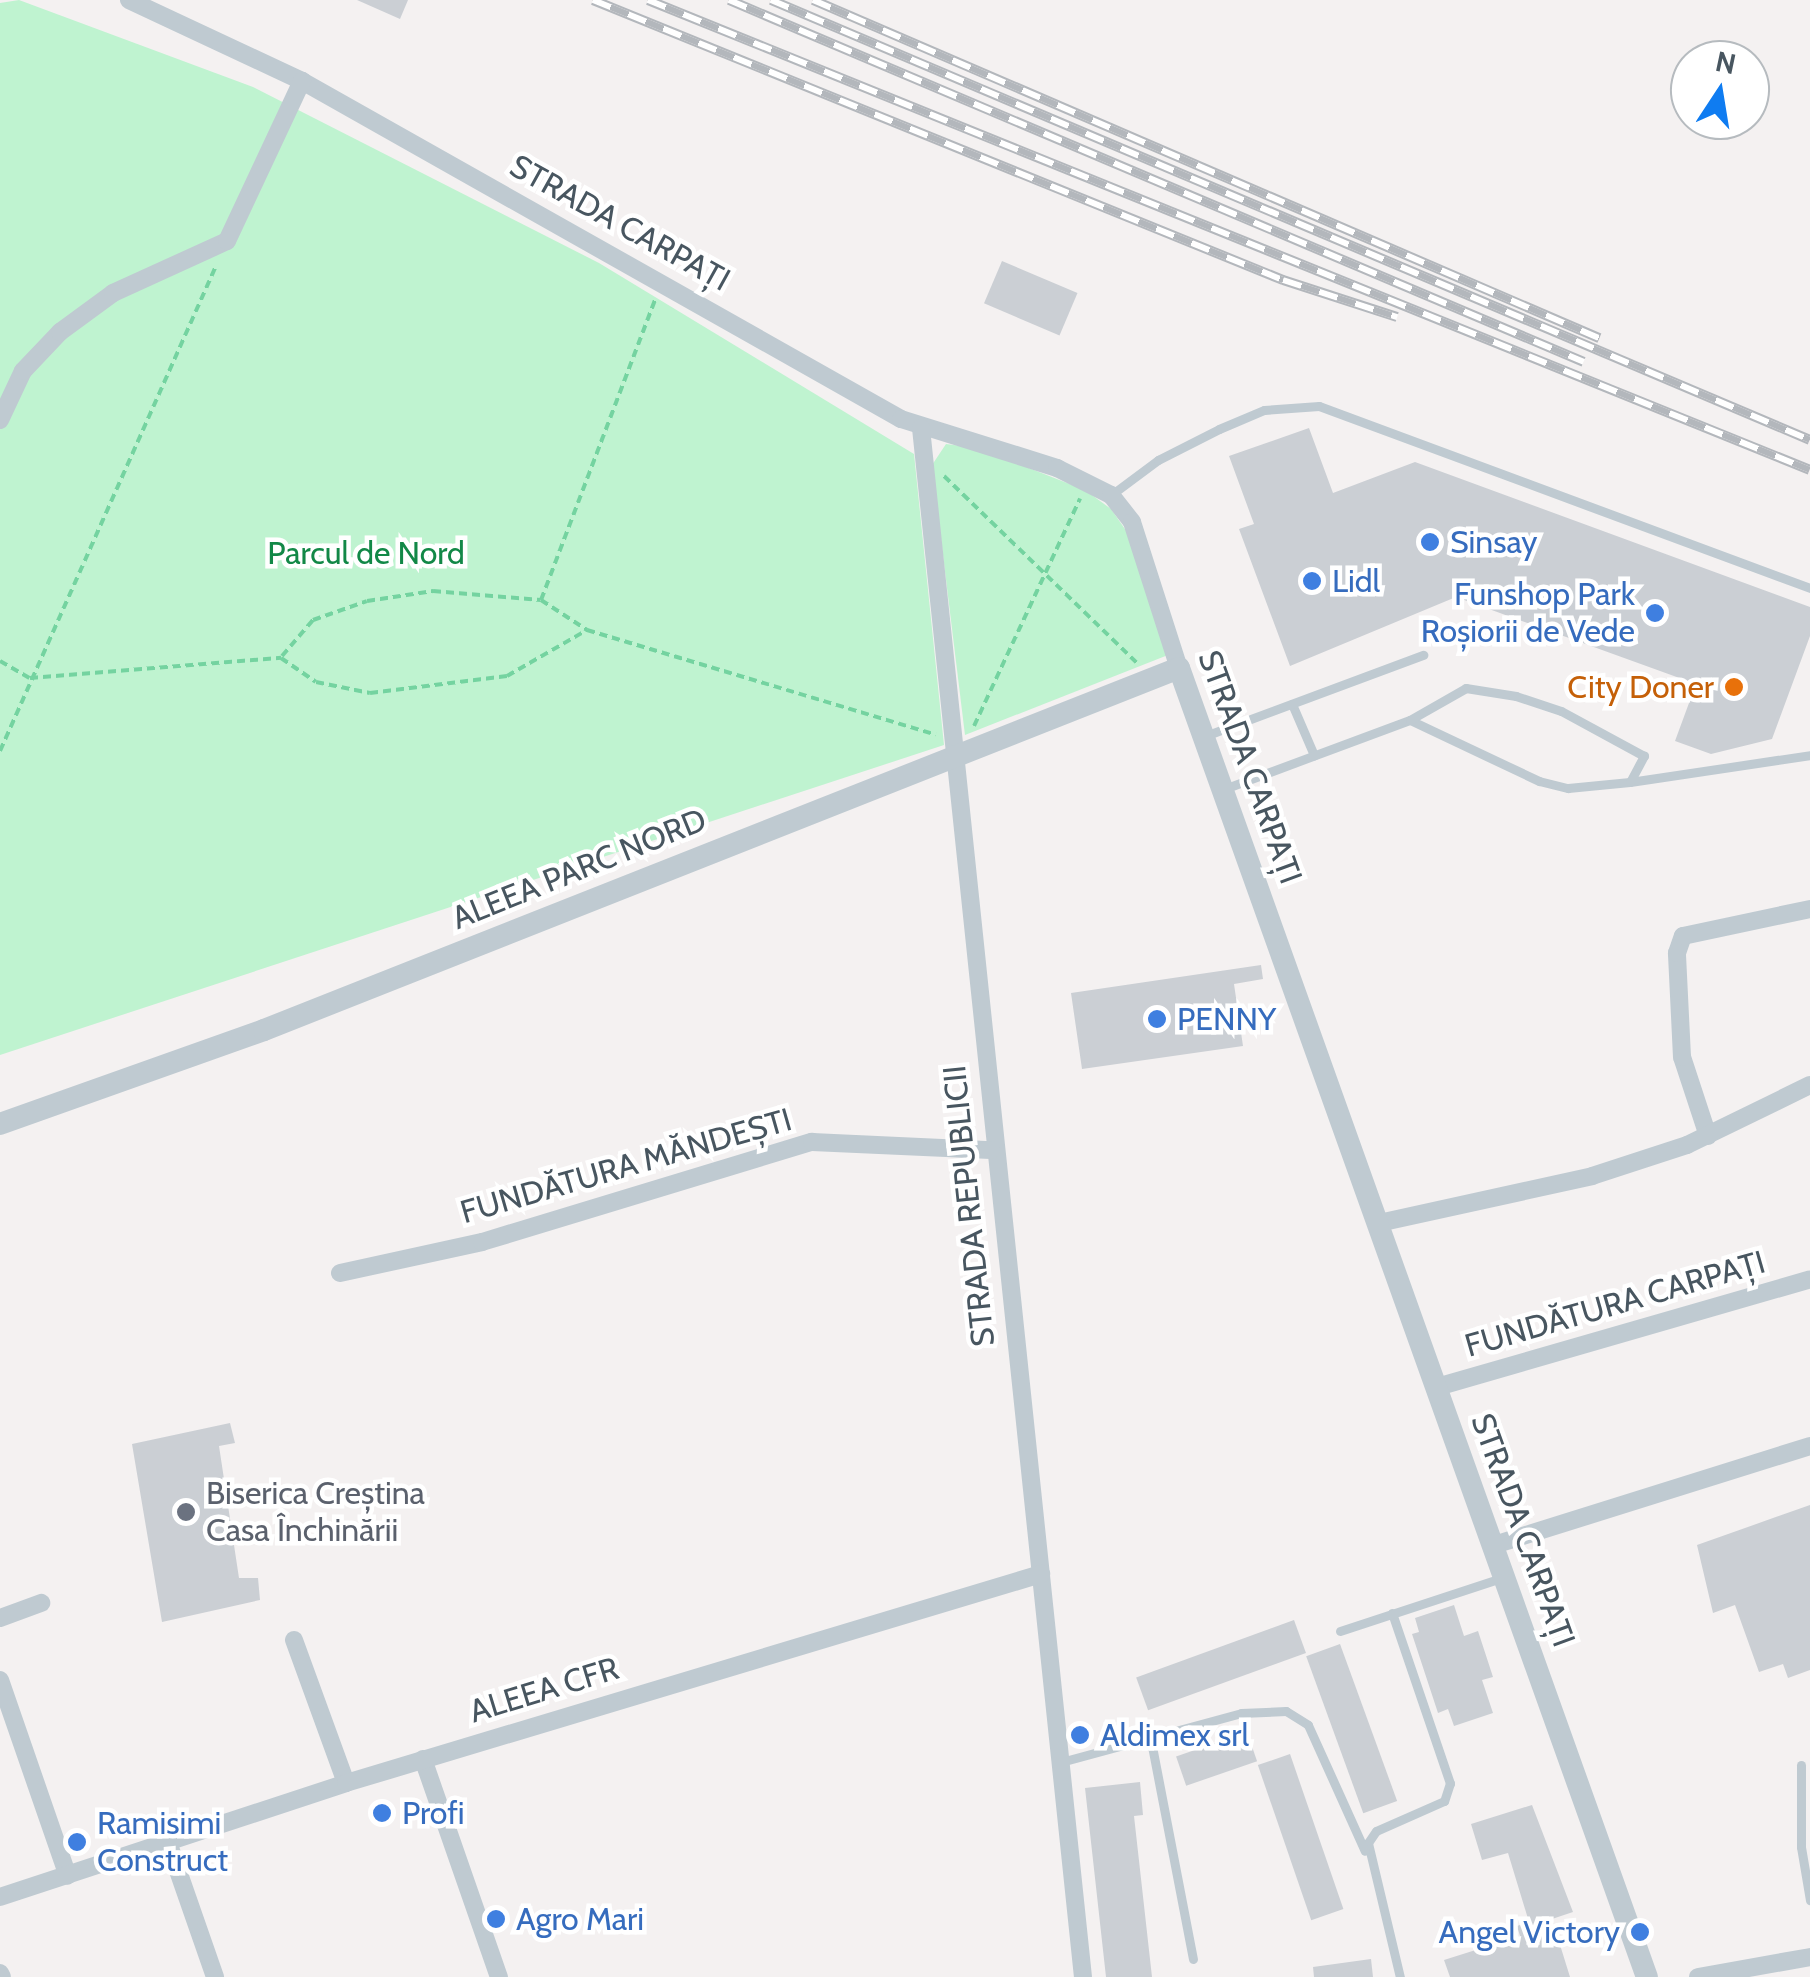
<!DOCTYPE html>
<html>
<head>
<meta charset="utf-8">
<style>
  body { margin:0 }
  #map { position:relative; width:1810px; height:1977px; overflow:hidden; background:#f4f1f1; font-family:Cabin,sans-serif }
  div>[style] { position:absolute }
  .green>* { inset:0; background:#bff3d0 }
  .building>* { inset:0; background:#cbcfd4; transform-origin:0 0 }
  .path>* { height:4px; margin-top:-2px; transform-origin:0; background:repeating-linear-gradient(90deg,#74d3a0 0 8px,transparent 0 13px) }
  .service>* { height:9px; margin:-4.5px; padding:0 4.5px; transform-origin:4.5px; border-radius:4.5px; background:#bfcad1 }
  .minor>* { height:18px; margin:-9px; padding:0 9px; transform-origin:9px; border-radius:9px; background:#bfcad1 }
  .tertiary>* { height:22px; margin:-11px; padding:0 11px; transform-origin:11px; border-radius:11px; background:#bfcad1 }
  .rail>* { height:10px; margin-top:-5px; transform-origin:0; background:repeating-linear-gradient(90deg,#fff 0 19px,#b3b7bc 0 38px); box-sizing:border-box; border-block:2px solid #b3b7bc }
  .dots>* { width:28px; height:28px; translate:-50% -50%; box-sizing:border-box; border:5px solid #fff; border-radius:50% }
  span { translate:-50% -50%; white-space:nowrap; text-align:center; line-height:1.15; -webkit-text-stroke:9px #fff; paint-order:stroke }
  .street-label { font-size:32px; color:#485660 }
  .shop-label { font-size:32px; color:#366cbe }
  .left { translate:0 -50%; text-align:left }
  .right { translate:-100% -50%; text-align:right }
  .park-label { font-size:32px; color:#128847 }
  .food-label { font-size:32px; color:#c56008 }
  .worship-label { font-size:32px; color:#5b616d }
  .north { position:absolute; left:1670px; top:40px; width:100px; height:100px; box-sizing:border-box; background:#fff; border:2px solid #b6bbbf; border-radius:50%; rotate:12deg; font-size:28px; font-weight:700; line-height:40px; text-align:center; color:#485660 }
  .north::after { content:''; display:block; margin:auto; width:35px; height:45px; background:#0f7cf1; clip-path:polygon(50% 0,100% 100%,50% 72%,0 100%) }
</style>
</head>
<body>
<div id="map">
  <div class="green">
    <i style="clip-path:polygon(19px 0,253px 87px,599px 263px,914px 454px,944px 745px,0 1055px,0 3px)"></i>
    <i style="clip-path:polygon(946px 444px,978px 448px,1085px 490px,1111px 509px,1127px 532px,1168px 655px,965px 735px,932px 465px)"></i>
  </div>
  <div class="building">
    <i style="clip-path:polygon(357px 0,408px 0,400px 19px)"></i>
    <i style="left:1002px;top:261px;width:82px;height:46px;rotate:23deg"></i>
    <i style="clip-path:polygon(1309px 428px,1333px 493px,1415px 462px,1810px 607px,1810px 636px,1772px 739px,1711px 754px,1675px 741px,1696px 684px,1456px 597px,1290px 666px,1239px 529px,1254px 524px,1229px 456px)"></i>
    <i style="clip-path:polygon(1261px 965px,1263px 979px,1234px 984px,1243px 1046px,1082px 1069px,1071px 993px)"></i>
    <i style="clip-path:polygon(230px 1423px,235px 1443px,219px 1446px,239px 1578px,258px 1578px,260px 1600px,162px 1622px,132px 1444px)"></i>
    <i style="clip-path:polygon(1810px 1505px,1810px 1670px,1788px 1678px,1783px 1664px,1759px 1672px,1735px 1605px,1713px 1613px,1697px 1545px)"></i>
    <i style="clip-path:polygon(1454px 1605px,1464px 1636px,1478px 1631px,1493px 1677px,1482px 1680px,1493px 1713px,1454px 1726px,1448px 1709px,1438px 1713px,1412px 1634px,1419px 1632px,1415px 1618px)"></i>
    <i style="left:1294px;top:1620px;width:35px;height:168px;rotate:70deg"></i>
    <i style="left:1340px;top:1644px;width:167px;height:36px;rotate:70deg"></i>
    <i style="left:1247px;top:1732px;width:31px;height:75px;rotate:71deg"></i>
    <i style="left:1290px;top:1754px;width:164px;height:34px;rotate:71deg"></i>
    <i style="clip-path:polygon(1140px 1782px,1143px 1815px,1134px 1816px,1152px 1977px,1106px 1977px,1085px 1788px)"></i>
    <i style="clip-path:polygon(1532px 1805px,1573px 1912px,1552px 1919px,1570px 1977px,1450px 1977px,1444px 1960px,1520px 1936px,1517px 1926px,1529px 1922px,1508px 1853px,1482px 1860px,1471px 1824px)"></i>
    <i style="clip-path:polygon(1371px 1959px,1373px 1977px,1314px 1977px,1313px 1967px)"></i>
  </div>
  <div class="path">
    <i style="left:944px;top:476px;width:270px;rotate:44.1deg"></i>
    <i style="left:541px;top:600px;width:321px;rotate:-69.2deg"></i>
    <i style="left:282px;top:656px;width:48px;rotate:-49.3deg"></i>
    <i style="left:313px;top:620px;width:57px;rotate:-19.4deg"></i>
    <i style="left:367px;top:601px;width:67px;rotate:-8.6deg"></i>
    <i style="left:433px;top:591px;width:108px;rotate:4.8deg"></i>
    <i style="left:541px;top:600px;width:55px;rotate:33.1deg"></i>
    <i style="left:0;top:661px;width:34px;rotate:30deg"></i>
    <i style="left:30px;top:678px;width:252px;rotate:-4.6deg"></i>
    <i style="left:281px;top:658px;width:42px;rotate:34.4deg"></i>
    <i style="left:316px;top:682px;width:55px;rotate:11.5deg"></i>
    <i style="left:370px;top:693px;width:138px;rotate:-7.1deg"></i>
    <i style="left:507px;top:676px;width:92px;rotate:-29.9deg"></i>
    <i style="left:587px;top:630px;width:364px;rotate:16.7deg"></i>
    <i style="left:974px;top:726px;width:251px;rotate:-65deg"></i>
    <i style="left:0;top:751px;width:529px;rotate:-66deg"></i>
  </div>
  <div class="service">
    <i style="left:1111px;top:495px;width:59px;rotate:-36.7deg"></i>
    <i style="left:1158px;top:460px;width:68px;rotate:-26.9deg"></i>
    <i style="left:1219px;top:429px;width:49px;rotate:-22.9deg"></i>
    <i style="left:1264px;top:410px;width:55px;rotate:-4.2deg"></i>
    <i style="left:1319px;top:406px;width:524px;rotate:20.34deg"></i>
    <i style="left:1292px;top:704px;width:56px;rotate:66.7deg"></i>
    <i style="left:1205px;top:736px;width:233px;rotate:-20.4deg"></i>
    <i style="left:1630px;top:782px;width:182px;rotate:-8.5deg"></i>
    <i style="left:1224px;top:789px;width:198px;rotate:-20.4deg"></i>
    <i style="left:1410px;top:720px;width:143px;rotate:25.3deg"></i>
    <i style="left:1539px;top:781px;width:30px;rotate:14deg"></i>
    <i style="left:1568px;top:788px;width:62px;rotate:-5.5deg"></i>
    <i style="left:1630px;top:782px;width:30px;rotate:-62deg"></i>
    <i style="left:1644px;top:756px;width:94px;rotate:-151.5deg"></i>
    <i style="left:1561px;top:711px;width:47px;rotate:-161.6deg"></i>
    <i style="left:1516px;top:696px;width:51px;rotate:-170.9deg"></i>
    <i style="left:1466px;top:688px;width:64px;rotate:150.3deg"></i>
    <i style="left:1392px;top:1613px;width:180px;rotate:71.2deg"></i>
    <i style="left:1450px;top:1783px;width:19px;rotate:108deg"></i>
    <i style="left:1444px;top:1801px;width:74px;rotate:156.2deg"></i>
    <i style="left:1376px;top:1831px;width:14px;rotate:124deg"></i>
    <i style="left:1368px;top:1843px;width:138px;rotate:76.6deg"></i>
    <i style="left:1340px;top:1631px;width:173px;rotate:-18.2deg"></i>
    <i style="left:1151px;top:1741px;width:222px;rotate:79.1deg"></i>
    <i style="left:1061px;top:1762px;width:187px;rotate:-15.2deg"></i>
    <i style="left:1241px;top:1713px;width:45px;rotate:-2.5deg"></i>
    <i style="left:1286px;top:1711px;width:26px;rotate:32deg"></i>
    <i style="left:1308px;top:1725px;width:138px;rotate:65.7deg"></i>
    <i style="left:1801px;top:1765px;width:82px;rotate:90deg"></i>
    <i style="left:1801px;top:1847px;width:54px;rotate:80.4deg"></i>
  </div>
  <div class="minor">
    <i style="left:129px;top:0;width:191px;rotate:25.1deg"></i>
    <i style="left:302px;top:81px;width:688px;rotate:29.43deg"></i>
    <i style="left:901px;top:419px;width:164px;rotate:17.4deg"></i>
    <i style="left:1057px;top:468px;width:60px;rotate:26.6deg"></i>
    <i style="left:1111px;top:495px;width:34px;rotate:52deg"></i>
    <i style="left:1132px;top:522px;width:153px;rotate:72.2deg"></i>
    <i style="left:0;top:420px;width:54px;rotate:-64.9deg"></i>
    <i style="left:23px;top:371px;width:54px;rotate:-46.5deg"></i>
    <i style="left:60px;top:332px;width:66px;rotate:-36.3deg"></i>
    <i style="left:113px;top:293px;width:125px;rotate:-24.5deg"></i>
    <i style="left:227px;top:241px;width:177px;rotate:-64.9deg"></i>
    <i style="left:921px;top:428px;width:1557px;rotate:84.03deg"></i>
    <i style="left:1708px;top:1136px;width:83px;rotate:-108.2deg"></i>
    <i style="left:1682px;top:1057px;width:104px;rotate:-92.8deg"></i>
    <i style="left:1677px;top:953px;width:18px;rotate:-71deg"></i>
    <i style="left:1683px;top:936px;width:130px;rotate:-12deg"></i>
    <i style="left:1379px;top:1223px;width:218px;rotate:-12.4deg"></i>
    <i style="left:1592px;top:1176px;width:100px;rotate:-18.1deg"></i>
    <i style="left:1687px;top:1145px;width:137px;rotate:-26deg"></i>
    <i style="left:340px;top:1273px;width:145px;rotate:-12.3deg"></i>
    <i style="left:482px;top:1242px;width:345px;rotate:-16.9deg"></i>
    <i style="left:812px;top:1142px;width:179px;rotate:2.6deg"></i>
    <i style="left:1437px;top:1387px;width:388px;rotate:-16.1deg"></i>
    <i style="left:1494px;top:1545px;width:331px;rotate:-17.4deg"></i>
    <i style="left:0;top:1618px;width:44px;rotate:-20.1deg"></i>
    <i style="left:294px;top:1640px;width:152px;rotate:70deg"></i>
    <i style="left:0;top:1680px;width:207px;rotate:70.9deg"></i>
    <i style="left:423px;top:1759px;width:231px;rotate:70.8deg"></i>
    <i style="left:168px;top:1842px;width:143px;rotate:70.8deg"></i>
    <i style="left:0;top:1897px;width:364px;rotate:-18.2deg"></i>
    <i style="left:346px;top:1783px;width:726px;rotate:-16.74deg"></i>
    <i style="left:0;top:1973px;width:4px;rotate:63deg"></i>
    <i style="left:1698px;top:1977px;width:114px;rotate:-10.1deg"></i>
  </div>
  <div class="tertiary">
    <i style="left:0;top:1124px;width:280px;rotate:-19.6deg"></i>
    <i style="left:264px;top:1030px;width:984px;rotate:-21.59deg"></i>
    <i style="left:1179px;top:668px;width:1390px;rotate:70.33deg"></i>
  </div>
  <div class="rail">
    <i style="left:593px;top:0;width:745px;rotate:22.09deg"></i>
    <i style="left:1283px;top:280px;width:120px;rotate:18deg"></i>
    <i style="left:648px;top:0;width:1253px;rotate:22.02deg"></i>
    <i style="left:729px;top:0;width:928px;rotate:22.95deg"></i>
    <i style="left:771px;top:0;width:1128px;rotate:22.95deg"></i>
    <i style="left:813px;top:0;width:856px;rotate:23.27deg"></i>
  </div>
  <div class="dots">
    <i style="left:1430px;top:542px;background:#3f7fe0"></i>
    <i style="left:1312px;top:581px;background:#3f7fe0"></i>
    <i style="left:1655px;top:613px;background:#3f7fe0"></i>
    <i style="left:1734px;top:687px;background:#e8710a"></i>
    <i style="left:1157px;top:1019px;background:#3f7fe0"></i>
    <i style="left:186px;top:1512px;background:#6b7280"></i>
    <i style="left:1080px;top:1735px;background:#3f7fe0"></i>
    <i style="left:382px;top:1813px;background:#3f7fe0"></i>
    <i style="left:77px;top:1842px;background:#3f7fe0"></i>
    <i style="left:496px;top:1919px;background:#3f7fe0"></i>
    <i style="left:1640px;top:1932px;background:#3f7fe0"></i>
  </div>
  <div class="street-label">
    <span style="left:620px;top:223px;rotate:29deg">STRADA CARPAȚI</span>
    <span style="left:1250px;top:767px;rotate:70deg">STRADA CARPAȚI</span>
    <span style="left:579px;top:869px;rotate:-22deg">ALEEA PARC NORD</span>
    <span style="left:626px;top:1166px;rotate:-16deg">FUNDĂTURA MĂNDEȘTI</span>
    <span style="left:969px;top:1206px;rotate:-96deg">STRADA REPUBLICII</span>
    <span style="left:1615px;top:1304px;rotate:-16deg">FUNDĂTURA CARPAȚI</span>
    <span style="left:1523px;top:1530px;rotate:70deg">STRADA CARPAȚI</span>
    <span style="left:544px;top:1690px;rotate:-17deg">ALEEA CFR</span>
  </div>
  <div class="shop-label">
    <span class="left" style="left:1450px;top:542px">Sinsay</span>
    <span class="left" style="left:1332px;top:581px">Lidl</span>
    <span class="right" style="left:1635px;top:613px">Funshop Park<br>Roșiorii de Vede</span>
    <span class="left" style="left:1177px;top:1019px">PENNY</span>
    <span class="left" style="left:1100px;top:1735px">Aldimex srl</span>
    <span class="left" style="left:402px;top:1813px">Profi</span>
    <span class="left" style="left:97px;top:1842px">Ramisimi<br>Construct</span>
    <span class="left" style="left:516px;top:1919px">Agro Mari</span>
    <span class="right" style="left:1620px;top:1932px">Angel Victory</span>
  </div>
  <div class="park-label">
    <span style="left:366px;top:553px">Parcul de Nord</span>
  </div>
  <div class="food-label">
    <span class="right" style="left:1714px;top:687px">City Doner</span>
  </div>
  <div class="worship-label">
    <span class="left" style="left:206px;top:1512px">Biserica Creștina<br>Casa Închinării</span>
  </div>
  <div class="north">N</div>
</div>
</body>
</html>
